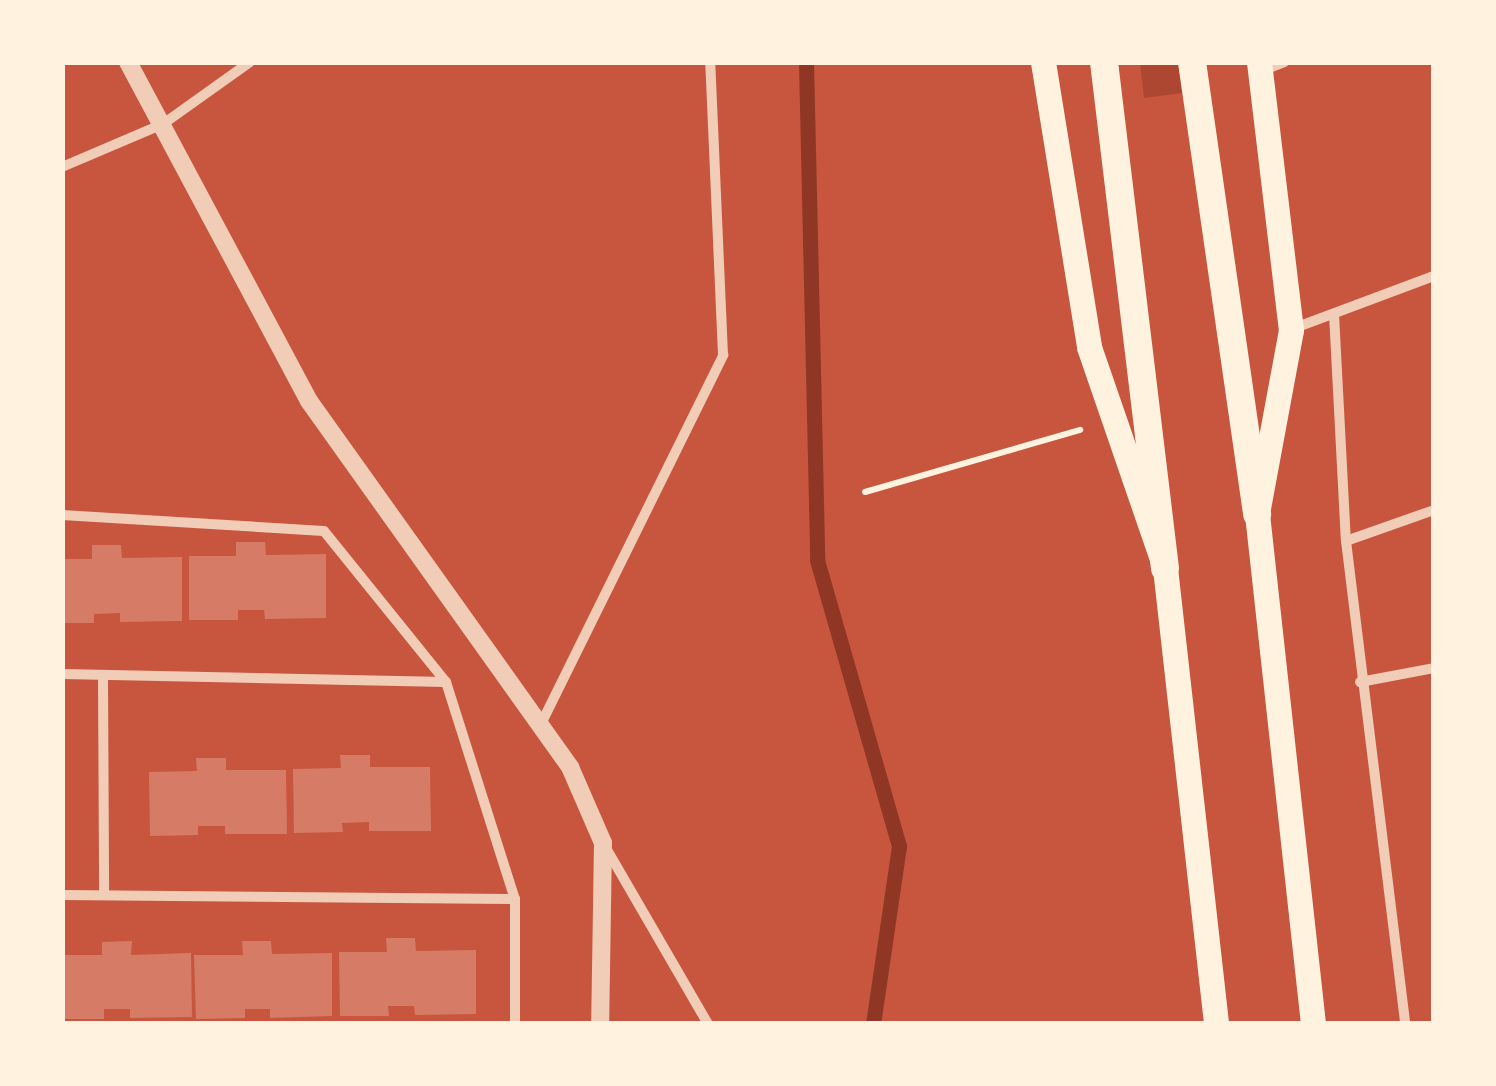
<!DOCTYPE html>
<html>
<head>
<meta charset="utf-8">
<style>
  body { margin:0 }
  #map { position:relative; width:1496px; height:1086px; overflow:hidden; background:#c8553d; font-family:"Source Serif 4",serif }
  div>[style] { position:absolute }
  .green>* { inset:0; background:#ae4732 }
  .stream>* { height:15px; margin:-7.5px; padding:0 7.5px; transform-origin:7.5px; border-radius:7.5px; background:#8f3625 }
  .building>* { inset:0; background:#d67c66 }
  .path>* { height:6px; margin:-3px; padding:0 3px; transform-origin:3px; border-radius:3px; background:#fff3e0 }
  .minor>* { height:10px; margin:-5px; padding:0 5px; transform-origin:5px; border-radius:5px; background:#f1ccb7 }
  .tertiary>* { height:18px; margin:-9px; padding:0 9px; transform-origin:9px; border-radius:9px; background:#f1ccb7 }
  .primary>* { height:25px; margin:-12.5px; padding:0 12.5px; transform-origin:12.5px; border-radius:12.5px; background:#fff3e0 }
  .trunk>* { height:28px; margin:-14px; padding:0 14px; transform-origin:14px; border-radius:14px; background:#fff3e0 }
  span { translate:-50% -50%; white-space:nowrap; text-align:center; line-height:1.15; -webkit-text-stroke:10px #fff3e0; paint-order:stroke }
  .frame { position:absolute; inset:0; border:65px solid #fff3e0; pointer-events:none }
</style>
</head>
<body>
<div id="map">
  <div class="green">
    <i style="clip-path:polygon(1140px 63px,1178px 63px,1182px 93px,1144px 98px)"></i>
  </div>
  <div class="stream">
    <i style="left:806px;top:62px;width:498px;rotate:88.7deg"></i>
    <i style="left:817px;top:560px;width:298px;rotate:74deg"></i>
    <i style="left:899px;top:846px;width:180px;rotate:98.3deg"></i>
  </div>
  <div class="building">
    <i style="clip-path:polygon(236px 542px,265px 542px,266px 555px,326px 554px,326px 618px,265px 619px,264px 610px,238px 610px,238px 620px,189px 620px,189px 556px,236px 556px)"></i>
    <i style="clip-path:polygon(92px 545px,121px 545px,122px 558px,182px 557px,182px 621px,120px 622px,120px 613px,94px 614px,94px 623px,62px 623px,62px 559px,92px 559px)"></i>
    <i style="clip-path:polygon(340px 755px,370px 755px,370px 767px,430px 767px,431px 831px,369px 831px,369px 822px,342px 823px,343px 832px,294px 833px,293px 769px,341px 768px)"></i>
    <i style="clip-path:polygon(196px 758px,226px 758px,226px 770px,286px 770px,287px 834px,225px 834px,225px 826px,198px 826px,198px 835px,150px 836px,149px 772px,197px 771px)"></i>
    <i style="clip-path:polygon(386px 938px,415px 938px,416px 951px,476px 950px,476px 1014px,415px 1015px,414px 1006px,388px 1006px,389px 1016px,340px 1016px,339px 952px,387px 952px)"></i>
    <i style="clip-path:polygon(132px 941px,131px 955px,191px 953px,192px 1017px,130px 1018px,130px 1009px,104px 1009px,104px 1019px,62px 1019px,62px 955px,102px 955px,102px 942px)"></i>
    <i style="clip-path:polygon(242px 941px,271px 941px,272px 954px,332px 953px,332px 1016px,270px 1018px,270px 1009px,245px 1009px,245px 1018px,196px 1019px,194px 955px,243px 955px)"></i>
  </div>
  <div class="path">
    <i style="left:865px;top:492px;width:224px;rotate:-16.1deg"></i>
  </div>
  <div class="minor">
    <i style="left:1261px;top:71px;width:25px;rotate:-21deg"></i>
    <i style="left:62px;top:167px;width:110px;rotate:-23.1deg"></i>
    <i style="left:163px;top:124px;width:107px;rotate:-35.5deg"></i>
    <i style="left:1334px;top:314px;width:227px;rotate:87deg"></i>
    <i style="left:1346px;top:541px;width:487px;rotate:83deg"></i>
    <i style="left:1292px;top:329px;width:152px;rotate:-20.5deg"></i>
    <i style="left:62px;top:515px;width:262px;rotate:3.5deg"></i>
    <i style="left:324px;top:531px;width:194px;rotate:51.1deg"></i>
    <i style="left:446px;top:682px;width:228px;rotate:72.4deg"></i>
    <i style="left:515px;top:899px;width:125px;rotate:90deg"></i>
    <i style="left:1346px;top:541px;width:93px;rotate:-19.4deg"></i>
    <i style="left:62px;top:674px;width:384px;rotate:1.2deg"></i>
    <i style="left:103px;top:677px;width:218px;rotate:89.7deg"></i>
    <i style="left:1360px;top:682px;width:75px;rotate:-10.7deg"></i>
    <i style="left:540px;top:726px;width:414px;rotate:-63.7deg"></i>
    <i style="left:723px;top:355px;width:293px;rotate:-92.5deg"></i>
    <i style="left:606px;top:848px;width:203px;rotate:59.9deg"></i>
    <i style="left:62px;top:895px;width:453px;rotate:0.5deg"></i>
  </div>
  <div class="tertiary">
    <i style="left:128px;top:62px;width:384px;rotate:61.9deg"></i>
    <i style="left:309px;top:401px;width:450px;rotate:54.5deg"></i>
    <i style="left:570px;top:767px;width:83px;rotate:66.5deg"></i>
    <i style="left:603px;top:843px;width:181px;rotate:90.9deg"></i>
  </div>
  <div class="primary">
    <i style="left:1043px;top:62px;width:289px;rotate:80.8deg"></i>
    <i style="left:1089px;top:347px;width:234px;rotate:71deg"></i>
    <i style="left:1165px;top:568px;width:459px;rotate:83.6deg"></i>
    <i style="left:1259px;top:62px;width:270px;rotate:83.2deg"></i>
    <i style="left:1291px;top:330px;width:187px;rotate:100.5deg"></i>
    <i style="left:1257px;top:514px;width:513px;rotate:83.73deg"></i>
  </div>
  <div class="trunk">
    <i style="left:1104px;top:62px;width:510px;rotate:83.13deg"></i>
    <i style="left:1192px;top:62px;width:457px;rotate:81.8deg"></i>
  </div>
  <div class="frame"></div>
</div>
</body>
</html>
